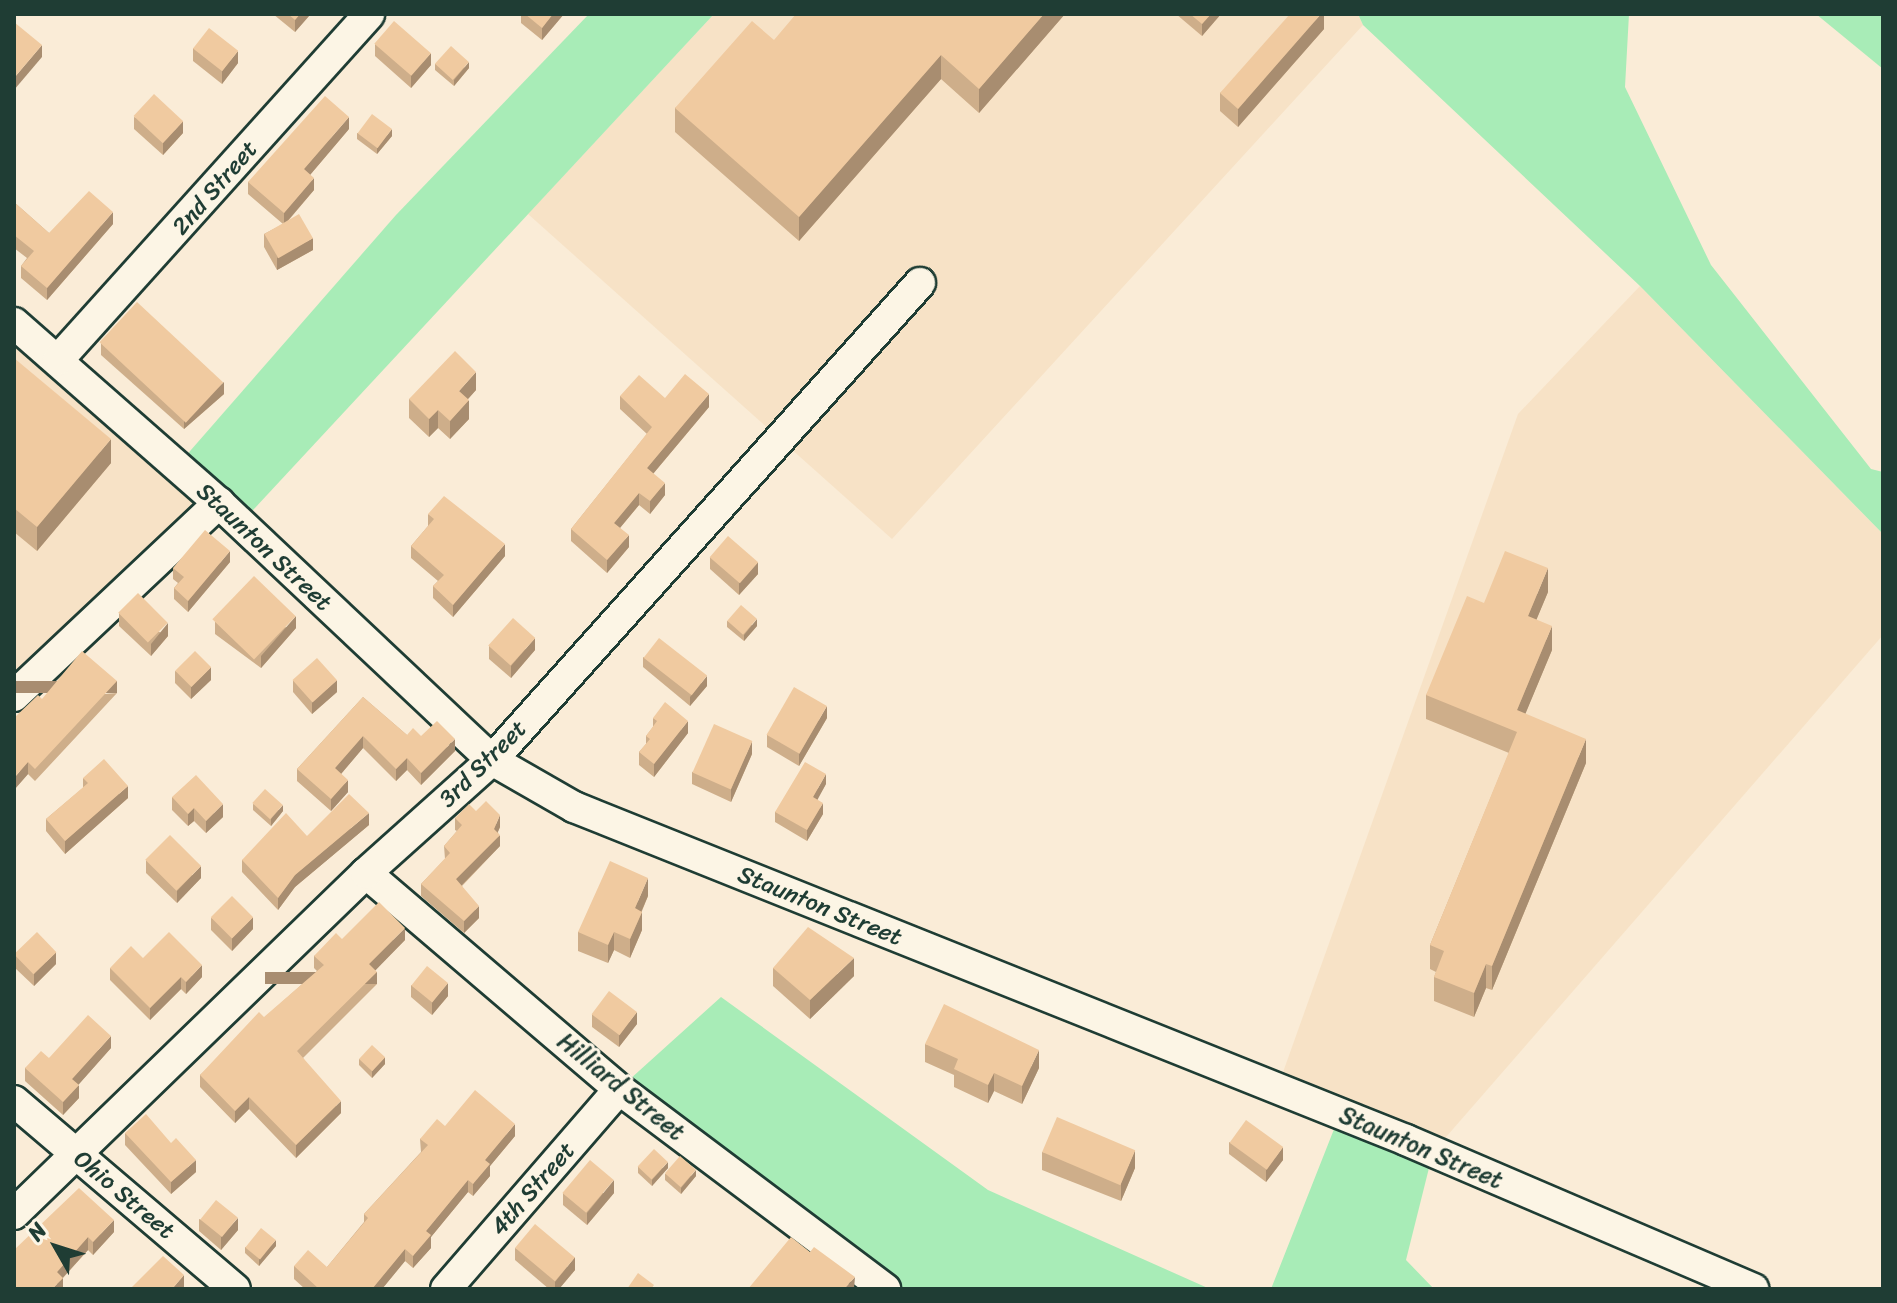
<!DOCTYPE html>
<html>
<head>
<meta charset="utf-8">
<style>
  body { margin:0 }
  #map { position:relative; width:1897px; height:1303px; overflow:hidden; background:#faecd7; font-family:Sriracha,sans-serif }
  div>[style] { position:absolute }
  .built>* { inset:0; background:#f7e2c6 }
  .green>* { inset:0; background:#a8ecb7 }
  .roads { filter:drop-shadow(2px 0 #1f3d34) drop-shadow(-2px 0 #1f3d34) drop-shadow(0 2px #1f3d34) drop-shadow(0 -2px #1f3d34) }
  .minor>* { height:30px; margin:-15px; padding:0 15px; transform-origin:15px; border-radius:15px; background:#fcf5e5 }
  .wall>* { inset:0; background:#ceae8a }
  .shaded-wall>* { inset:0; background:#a88d70; transform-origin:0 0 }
  .building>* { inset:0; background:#f0caa0; transform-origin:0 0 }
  span { translate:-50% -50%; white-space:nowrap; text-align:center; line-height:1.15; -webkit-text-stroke:6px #fcf5e5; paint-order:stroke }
  .street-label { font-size:24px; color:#1f3d34 }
  .frame { position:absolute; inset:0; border:16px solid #1f3d34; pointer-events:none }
  .north { position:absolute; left:16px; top:1207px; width:80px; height:80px; -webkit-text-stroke:6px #fcf5e5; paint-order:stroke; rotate:309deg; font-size:22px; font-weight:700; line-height:32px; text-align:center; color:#1f3d34 }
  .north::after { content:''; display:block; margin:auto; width:28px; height:36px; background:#1f3d34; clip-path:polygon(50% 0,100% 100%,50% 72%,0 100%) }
</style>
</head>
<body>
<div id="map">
  <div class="built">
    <i style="clip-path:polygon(714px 14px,1358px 14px,1363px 25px,892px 539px,528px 214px)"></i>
    <i style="clip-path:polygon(1640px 286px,1883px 534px,1883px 635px,1433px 1152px,1277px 1089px,1518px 414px)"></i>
    <i style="clip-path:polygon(14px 323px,219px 503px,14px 696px)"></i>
  </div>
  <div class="green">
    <i style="clip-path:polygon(589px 14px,714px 14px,240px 524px,177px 466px,396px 215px)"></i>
    <i style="clip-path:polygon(1358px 14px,1629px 14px,1625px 87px,1711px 265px,1871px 469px,1883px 472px,1883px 534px,1640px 286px,1363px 25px)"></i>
    <i style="clip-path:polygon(1816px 14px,1883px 14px,1883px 69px)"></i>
    <i style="clip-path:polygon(721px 997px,988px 1190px,1210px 1289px,885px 1289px,619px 1089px)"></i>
    <i style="clip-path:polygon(1340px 1114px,1433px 1152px,1406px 1260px,1434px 1289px,1271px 1289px)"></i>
  </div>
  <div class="roads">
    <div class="minor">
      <i style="left:14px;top:323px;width:273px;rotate:41.3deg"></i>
      <i style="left:219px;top:503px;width:375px;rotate:43.3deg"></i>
      <i style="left:492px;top:760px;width:95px;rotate:29.8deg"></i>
      <i style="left:574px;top:807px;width:896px;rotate:21.81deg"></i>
      <i style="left:1406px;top:1140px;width:378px;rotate:23.2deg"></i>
      <i style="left:58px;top:360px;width:465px;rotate:-48deg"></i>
      <i style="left:14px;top:696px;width:282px;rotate:-43.3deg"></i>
      <i style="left:366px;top:873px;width:333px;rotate:40.5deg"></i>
      <i style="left:619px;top:1089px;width:333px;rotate:36.9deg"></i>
      <i style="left:14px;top:1101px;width:290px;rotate:40.4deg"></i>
      <i style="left:14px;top:1214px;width:490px;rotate:-44.1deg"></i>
      <i style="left:366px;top:873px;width:169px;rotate:-41.9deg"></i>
      <i style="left:492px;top:760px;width:641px;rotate:-48.1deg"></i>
      <i style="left:446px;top:1289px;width:264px;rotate:-49.1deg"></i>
    </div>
  </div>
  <div class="wall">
    <i style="clip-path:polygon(273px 14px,309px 14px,309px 16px,295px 32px)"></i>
    <i style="clip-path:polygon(521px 14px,564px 14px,542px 40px,521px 23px)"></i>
    <i style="clip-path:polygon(1065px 14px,979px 113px,941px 79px,799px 241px,675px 132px,675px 108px,774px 40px)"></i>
    <i style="clip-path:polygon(1176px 14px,1221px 14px,1202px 36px)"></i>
    <i style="clip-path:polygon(1324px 14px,1324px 29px,1238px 127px,1220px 111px,1220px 93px)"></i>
    <i style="clip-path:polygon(375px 44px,431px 65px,411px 88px,375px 56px)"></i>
    <i style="clip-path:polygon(193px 48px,238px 63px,222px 84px,193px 61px)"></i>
    <i style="clip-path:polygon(435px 64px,469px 68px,454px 86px,435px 70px)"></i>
    <i style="clip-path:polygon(134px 117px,183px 133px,163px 155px,134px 129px)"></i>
    <i style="clip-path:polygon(349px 129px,310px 175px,314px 190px,288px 221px,313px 250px,277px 270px,264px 247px,264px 234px,283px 224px,248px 194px,248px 182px)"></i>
    <i style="clip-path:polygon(357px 133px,392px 136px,377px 154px,357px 139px)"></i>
    <i style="clip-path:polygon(14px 202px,49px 233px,113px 224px,47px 300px,21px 278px,21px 266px,27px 258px,14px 248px)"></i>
    <i style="clip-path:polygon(101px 343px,224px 394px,184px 429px,101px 355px)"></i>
    <i style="clip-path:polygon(14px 358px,111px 463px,37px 551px,14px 532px)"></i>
    <i style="clip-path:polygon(476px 390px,468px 399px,469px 419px,450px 439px,438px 428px,429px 437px,409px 418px,409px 399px)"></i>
    <i style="clip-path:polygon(620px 396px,665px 398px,709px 407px,653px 474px,665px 495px,650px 514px,639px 505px,620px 528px,629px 547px,607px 573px,571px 541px,571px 529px,647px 434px,620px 409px)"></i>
    <i style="clip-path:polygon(428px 514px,505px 556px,453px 617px,433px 598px,433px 586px,438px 581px,411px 558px,411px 546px,428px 526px)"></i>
    <i style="clip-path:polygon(710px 557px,758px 574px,739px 595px,710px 569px)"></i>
    <i style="clip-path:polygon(230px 562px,188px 612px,174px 599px,174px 588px,178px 583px,173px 579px,173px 568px)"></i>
    <i style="clip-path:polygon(1548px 592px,1536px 620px,1552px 650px,1525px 714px,1586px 763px,1492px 990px,1486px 988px,1474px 1017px,1434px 1001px,1434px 977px,1436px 972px,1430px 969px,1430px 945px,1509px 753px,1426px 719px,1426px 695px,1484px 603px)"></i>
    <i style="clip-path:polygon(119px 613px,168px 636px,151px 656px,119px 626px)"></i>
    <i style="clip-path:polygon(727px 621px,757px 626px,744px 641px,727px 627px)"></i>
    <i style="clip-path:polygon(215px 622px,296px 628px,261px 668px,215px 634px)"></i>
    <i style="clip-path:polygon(489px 646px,535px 650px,511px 678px,489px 659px)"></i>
    <i style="clip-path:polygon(643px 657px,707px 686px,690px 706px,643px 667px)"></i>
    <i style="clip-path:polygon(175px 671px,211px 680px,191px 699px,175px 683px)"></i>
    <i style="clip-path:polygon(293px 680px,337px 692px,312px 714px,293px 692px)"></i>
    <i style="clip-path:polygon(117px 693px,35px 781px,28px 774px,14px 790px,42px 699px)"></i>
    <i style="clip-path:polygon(363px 697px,407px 735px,421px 736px,455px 751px,421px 785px,407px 770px,396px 781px,363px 748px,341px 774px,348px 792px,331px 811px,297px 781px,297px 769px)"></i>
    <i style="clip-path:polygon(653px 718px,688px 733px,654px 777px,639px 765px,639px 752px,646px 744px,646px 736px,653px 727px)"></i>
    <i style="clip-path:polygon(827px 718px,799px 766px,767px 747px,767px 735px)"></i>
    <i style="clip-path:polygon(752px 754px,731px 802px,692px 784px,692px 772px)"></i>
    <i style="clip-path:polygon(83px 778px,128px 798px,65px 854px,46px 831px,46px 819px,83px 788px)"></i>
    <i style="clip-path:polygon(826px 784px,817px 799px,823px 814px,807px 841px,775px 822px,775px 812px)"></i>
    <i style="clip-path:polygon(172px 797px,223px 817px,206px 833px,194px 821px,188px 826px,172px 810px)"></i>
    <i style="clip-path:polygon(253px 804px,283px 811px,271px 826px,253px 810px)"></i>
    <i style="clip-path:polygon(476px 811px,500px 827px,498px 832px,500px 846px,462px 886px,479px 918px,464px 933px,421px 896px,421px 884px,445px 859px,444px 846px,457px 831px,455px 830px,455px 818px)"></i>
    <i style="clip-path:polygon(369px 825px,295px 887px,278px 910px,242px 872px,242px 860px,307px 836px)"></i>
    <i style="clip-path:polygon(146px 860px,201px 878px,177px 903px,146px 873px)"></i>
    <i style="clip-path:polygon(648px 896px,642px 911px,642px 930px,630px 958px,614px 950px,608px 963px,578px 951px,578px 932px)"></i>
    <i style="clip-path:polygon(211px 918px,253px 929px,232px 951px,211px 930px)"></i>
    <i style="clip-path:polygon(342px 939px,405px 940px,375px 970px,377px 984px,303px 1058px,341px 1113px,296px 1158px,249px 1109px,235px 1123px,200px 1087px,200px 1075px,317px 971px,314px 968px,314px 956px)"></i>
    <i style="clip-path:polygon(14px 954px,56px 964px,34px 986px,14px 967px)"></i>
    <i style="clip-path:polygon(110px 968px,202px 977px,186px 994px,181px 989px,150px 1020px,110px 980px)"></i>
    <i style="clip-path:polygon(773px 968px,854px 976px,810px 1019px,773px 986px)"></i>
    <i style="clip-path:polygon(411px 985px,448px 996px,432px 1015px,411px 997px)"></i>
    <i style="clip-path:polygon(592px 1014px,637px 1024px,619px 1047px,592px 1027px)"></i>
    <i style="clip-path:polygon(925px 1044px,1039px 1068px,1022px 1104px,994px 1091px,988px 1103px,954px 1087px,954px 1075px,925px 1062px)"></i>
    <i style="clip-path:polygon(111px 1048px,78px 1085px,79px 1098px,63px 1115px,25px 1081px,25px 1068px,49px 1058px)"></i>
    <i style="clip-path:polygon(359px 1059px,385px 1064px,372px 1078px,359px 1065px)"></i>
    <i style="clip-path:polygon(445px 1126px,515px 1136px,490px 1166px,490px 1176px,473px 1196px,468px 1192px,431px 1237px,431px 1248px,413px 1268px,405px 1261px,382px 1289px,305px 1289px,294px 1279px,294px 1266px,327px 1267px,364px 1222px,364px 1214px,421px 1152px,420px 1139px)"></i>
    <i style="clip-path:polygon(125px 1133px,196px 1172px,171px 1194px,125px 1145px)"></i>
    <i style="clip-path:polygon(1229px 1142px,1283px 1160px,1266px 1182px,1229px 1154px)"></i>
    <i style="clip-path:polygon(1042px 1152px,1135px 1168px,1121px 1201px,1042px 1170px)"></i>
    <i style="clip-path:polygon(638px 1167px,668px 1168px,652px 1186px,638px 1173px)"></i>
    <i style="clip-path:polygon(665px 1174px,696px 1176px,681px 1194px,665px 1180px)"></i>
    <i style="clip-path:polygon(563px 1193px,614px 1193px,587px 1225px,563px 1205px)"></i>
    <i style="clip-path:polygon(199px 1219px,238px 1230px,221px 1250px,199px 1231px)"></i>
    <i style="clip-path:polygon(114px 1232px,93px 1255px,88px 1250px,63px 1278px,63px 1289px,14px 1250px)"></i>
    <i style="clip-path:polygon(276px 1246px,259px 1266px,245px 1253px,245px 1247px)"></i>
    <i style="clip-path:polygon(515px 1248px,575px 1270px,559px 1289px,549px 1289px,515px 1260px)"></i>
  </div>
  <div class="shaded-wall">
    <i style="clip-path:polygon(300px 14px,309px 14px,309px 16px,295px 32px,295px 20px)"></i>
    <i style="clip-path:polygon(553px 14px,564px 14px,542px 40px,542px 28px)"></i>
    <i style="clip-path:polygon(1044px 14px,1065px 14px,979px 113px,979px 89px)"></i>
    <i style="clip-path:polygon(1211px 14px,1221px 14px,1202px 36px,1202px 24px)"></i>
    <i style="clip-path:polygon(1321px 14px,1324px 14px,1324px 29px,1238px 127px,1238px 109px)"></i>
    <i style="clip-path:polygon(42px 45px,42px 57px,14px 90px,14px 78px)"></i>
    <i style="clip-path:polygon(238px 51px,238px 63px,222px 84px,222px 71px)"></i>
    <i style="clip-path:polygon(431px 53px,431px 65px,411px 88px,411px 75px)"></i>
    <i style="clip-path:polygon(941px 55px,941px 79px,799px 241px,799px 217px)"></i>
    <i style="clip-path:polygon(469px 62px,469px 68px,454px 86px,454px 80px)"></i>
    <i style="clip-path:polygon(349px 117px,349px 129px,304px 182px,304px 169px)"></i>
    <i style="clip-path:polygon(183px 121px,183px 133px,163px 155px,163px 143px)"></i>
    <i style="clip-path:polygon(392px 129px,392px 136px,377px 154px,377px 148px)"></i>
    <i style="clip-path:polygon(314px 178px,314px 190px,284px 225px,284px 213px)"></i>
    <i style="clip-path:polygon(113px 212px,113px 224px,47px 300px,47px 288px)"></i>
    <i style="clip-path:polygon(313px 238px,313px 250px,277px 270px,277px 258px)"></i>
    <i style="clip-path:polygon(476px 372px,476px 390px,459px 409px,459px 391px)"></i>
    <i style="clip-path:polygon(224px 382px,224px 394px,184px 429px,184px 417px)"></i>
    <i style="clip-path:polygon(709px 394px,709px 407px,647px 481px,647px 468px)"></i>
    <i style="clip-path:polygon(469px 400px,469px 419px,450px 439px,450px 421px)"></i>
    <i style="clip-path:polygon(438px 410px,438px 428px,429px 437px,429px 419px)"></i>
    <i style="clip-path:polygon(111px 439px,111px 463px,37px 551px,37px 527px)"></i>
    <i style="clip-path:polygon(665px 483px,665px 495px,650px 514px,650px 501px)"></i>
    <i style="clip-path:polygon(639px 493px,639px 505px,614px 535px,614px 523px)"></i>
    <i style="clip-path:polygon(629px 535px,629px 547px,607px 573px,607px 560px)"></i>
    <i style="clip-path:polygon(505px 544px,505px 556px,453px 617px,453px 605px)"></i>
    <i style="clip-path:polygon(230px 551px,230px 562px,188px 612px,188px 601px)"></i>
    <i style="clip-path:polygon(758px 562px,758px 574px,739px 595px,739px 582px)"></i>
    <i style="clip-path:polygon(1548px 568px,1548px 592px,1528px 640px,1528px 616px)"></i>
    <i style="clip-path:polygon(296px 616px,296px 628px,261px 668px,261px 656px)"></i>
    <i style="clip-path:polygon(757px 619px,757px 626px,744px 641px,744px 635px)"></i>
    <i style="clip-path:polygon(168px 623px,168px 636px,151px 656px,151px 644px)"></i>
    <i style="clip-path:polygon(1552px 626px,1552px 650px,1517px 734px,1517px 710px)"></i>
    <i style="clip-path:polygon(535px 638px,535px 650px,511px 678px,511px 666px)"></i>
    <i style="clip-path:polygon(211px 667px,211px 680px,191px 699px,191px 687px)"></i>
    <i style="clip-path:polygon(707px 676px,707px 686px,690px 706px,690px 697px)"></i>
    <i style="clip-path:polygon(337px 680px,337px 692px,312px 714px,312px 702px)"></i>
    <i style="left:117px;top:681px;width:12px;height:120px;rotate:90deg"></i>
    <i style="clip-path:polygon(827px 706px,827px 718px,799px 766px,799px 754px)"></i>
    <i style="clip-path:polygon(688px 721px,688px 733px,654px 777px,654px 764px)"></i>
    <i style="clip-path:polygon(363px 736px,363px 748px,335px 781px,335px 768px)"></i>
    <i style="clip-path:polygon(455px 739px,455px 751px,421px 785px,421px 773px)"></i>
    <i style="clip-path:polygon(1586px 739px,1586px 763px,1492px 990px,1492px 966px)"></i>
    <i style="clip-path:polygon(752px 741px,752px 754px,731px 802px,731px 789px)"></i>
    <i style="clip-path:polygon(407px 758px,407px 770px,396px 781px,396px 769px)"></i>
    <i style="clip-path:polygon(28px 762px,28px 774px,14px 790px,14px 778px)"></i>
    <i style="clip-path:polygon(826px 774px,826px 784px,813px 808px,813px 797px)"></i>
    <i style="clip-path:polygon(348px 780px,348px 792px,331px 811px,331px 799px)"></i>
    <i style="clip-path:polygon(128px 786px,128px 798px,65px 854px,65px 841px)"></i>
    <i style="clip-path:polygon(823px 803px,823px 814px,807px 841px,807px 830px)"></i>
    <i style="clip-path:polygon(223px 804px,223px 817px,206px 833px,206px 821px)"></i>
    <i style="clip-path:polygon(283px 805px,283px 811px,271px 826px,271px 819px)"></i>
    <i style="clip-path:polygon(194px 808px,194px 821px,188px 826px,188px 814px)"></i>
    <i style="clip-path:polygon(369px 813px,369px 825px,295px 887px,278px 910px,278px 898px,295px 875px)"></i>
    <i style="clip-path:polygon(500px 815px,500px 827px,494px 840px,494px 829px)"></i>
    <i style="clip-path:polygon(500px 835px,500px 846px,456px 891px,456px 879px)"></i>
    <i style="clip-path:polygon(201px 866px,201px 878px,177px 903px,177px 891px)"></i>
    <i style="clip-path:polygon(648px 878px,648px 896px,635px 926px,635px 908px)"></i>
    <i style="clip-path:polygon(479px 906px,479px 918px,464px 933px,464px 921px)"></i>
    <i style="clip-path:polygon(642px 912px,642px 930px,630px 958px,630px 939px)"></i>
    <i style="clip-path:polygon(253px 917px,253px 929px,232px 951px,232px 938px)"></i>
    <i style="clip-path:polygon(405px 928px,405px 940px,369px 977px,369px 964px)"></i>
    <i style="clip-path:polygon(614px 932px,614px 950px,608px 963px,608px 945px)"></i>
    <i style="clip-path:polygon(56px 952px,56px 964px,34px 986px,34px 974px)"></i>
    <i style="clip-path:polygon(854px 958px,854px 976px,810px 1019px,810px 1000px)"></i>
    <i style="clip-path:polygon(1486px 964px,1486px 988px,1474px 1017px,1474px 993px)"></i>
    <i style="clip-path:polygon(202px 965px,202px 977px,186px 994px,186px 982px)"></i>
    <i style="left:377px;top:972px;width:12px;height:112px;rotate:90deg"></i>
    <i style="clip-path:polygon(181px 977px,181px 989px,150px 1020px,150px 1008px)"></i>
    <i style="clip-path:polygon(448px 983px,448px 996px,432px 1015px,432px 1002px)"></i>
    <i style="clip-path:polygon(637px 1012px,637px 1024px,619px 1047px,619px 1035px)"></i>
    <i style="clip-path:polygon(111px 1036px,111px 1048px,72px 1092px,72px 1079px)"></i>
    <i style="clip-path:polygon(1039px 1050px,1039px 1068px,1022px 1104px,1022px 1086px)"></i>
    <i style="clip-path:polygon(385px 1057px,385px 1064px,372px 1078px,372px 1071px)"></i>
    <i style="clip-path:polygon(994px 1073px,994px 1091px,988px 1103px,988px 1085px)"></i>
    <i style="clip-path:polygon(79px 1085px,79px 1098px,63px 1115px,63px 1102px)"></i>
    <i style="clip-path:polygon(249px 1097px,249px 1109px,235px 1123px,235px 1111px)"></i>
    <i style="clip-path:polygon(341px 1101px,341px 1113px,296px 1158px,296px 1145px)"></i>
    <i style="clip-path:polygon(515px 1124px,515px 1136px,490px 1166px,490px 1176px,473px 1196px,473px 1184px,485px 1160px)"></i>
    <i style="clip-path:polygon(1283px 1147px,1283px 1160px,1266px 1182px,1266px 1170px)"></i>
    <i style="clip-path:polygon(1135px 1150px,1135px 1168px,1121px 1201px,1121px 1183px)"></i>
    <i style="clip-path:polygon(196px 1160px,196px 1172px,171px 1194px,171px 1182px)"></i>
    <i style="clip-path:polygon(668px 1162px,668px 1168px,652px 1186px,652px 1180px)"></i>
    <i style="clip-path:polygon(696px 1170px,696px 1176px,681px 1194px,681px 1188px)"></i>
    <i style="clip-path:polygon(468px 1180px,468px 1192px,431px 1237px,431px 1248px,413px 1268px,413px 1256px,426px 1231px)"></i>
    <i style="clip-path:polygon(614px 1180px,614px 1193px,587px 1225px,587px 1213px)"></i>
    <i style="clip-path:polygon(238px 1218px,238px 1230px,221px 1250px,221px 1237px)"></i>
    <i style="clip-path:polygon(114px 1220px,114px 1232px,93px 1255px,93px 1242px)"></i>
    <i style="clip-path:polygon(88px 1237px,88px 1250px,57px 1284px,57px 1272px)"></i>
    <i style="clip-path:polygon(276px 1240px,276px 1246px,259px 1266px,259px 1259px)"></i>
    <i style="clip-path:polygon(405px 1249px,405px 1261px,382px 1289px,372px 1289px)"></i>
    <i style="clip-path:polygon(575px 1257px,575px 1270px,559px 1289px,555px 1289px,555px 1282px)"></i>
    <i style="clip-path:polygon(184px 1275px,184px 1288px,182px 1289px,172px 1289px)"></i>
    <i style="clip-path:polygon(855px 1277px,854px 1289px,844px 1289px)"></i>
    <i style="clip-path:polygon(63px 1278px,63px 1289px,52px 1289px)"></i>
  </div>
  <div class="building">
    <i style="clip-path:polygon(288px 14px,300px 14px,295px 20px)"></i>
    <i style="clip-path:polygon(525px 14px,553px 14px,542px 28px)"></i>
    <i style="clip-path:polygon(796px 14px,1044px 14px,979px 89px,941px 55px,799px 217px,675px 108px,752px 21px,774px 40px)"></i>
    <i style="clip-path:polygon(1190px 14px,1211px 14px,1202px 24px)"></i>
    <i style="clip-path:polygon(1290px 14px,1321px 14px,1238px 109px,1220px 93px)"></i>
    <i style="left:394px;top:21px;width:49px;height:30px;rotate:41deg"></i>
    <i style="clip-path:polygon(14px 22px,42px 45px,14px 78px)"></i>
    <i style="left:209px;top:28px;width:37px;height:26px;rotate:38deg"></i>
    <i style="left:451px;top:46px;width:24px;height:24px;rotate:42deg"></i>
    <i style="left:154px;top:94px;width:40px;height:30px;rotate:43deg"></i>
    <i style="clip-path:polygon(325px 96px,349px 117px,304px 169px,314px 178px,284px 213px,248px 182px)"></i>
    <i style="left:372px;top:114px;width:25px;height:24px;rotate:37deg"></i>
    <i style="clip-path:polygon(89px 191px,113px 212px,47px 288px,21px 266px,34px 251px,14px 235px,14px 202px,49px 233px)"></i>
    <i style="left:299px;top:214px;width:28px;height:40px;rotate:60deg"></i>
    <i style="left:137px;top:302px;width:118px;height:55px;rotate:43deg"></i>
    <i style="clip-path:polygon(455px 351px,476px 372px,459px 391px,469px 400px,450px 421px,438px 410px,429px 419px,409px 399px)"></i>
    <i style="clip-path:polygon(14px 358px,111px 439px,37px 527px,14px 508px)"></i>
    <i style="clip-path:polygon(685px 374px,709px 394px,647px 468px,665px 483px,650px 501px,639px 493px,614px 523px,629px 535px,607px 560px,571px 529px,652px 427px,620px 396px,639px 375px,665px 398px)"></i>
    <i style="clip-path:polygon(444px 496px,505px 544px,453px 605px,433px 586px,444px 575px,411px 546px,434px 519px,428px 514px)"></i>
    <i style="clip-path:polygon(205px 530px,230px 551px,188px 601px,174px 588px,184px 577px,173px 568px)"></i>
    <i style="left:728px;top:536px;width:40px;height:28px;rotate:41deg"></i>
    <i style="clip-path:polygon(1505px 551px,1548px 568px,1528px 616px,1552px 626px,1517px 710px,1586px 739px,1492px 966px,1486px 964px,1474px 993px,1434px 977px,1444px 951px,1430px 945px,1517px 732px,1426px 695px,1467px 596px,1484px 603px)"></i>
    <i style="left:254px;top:576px;width:58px;height:60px;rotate:44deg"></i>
    <i style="left:138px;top:593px;width:42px;height:28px;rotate:45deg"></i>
    <i style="left:741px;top:605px;width:21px;height:21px;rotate:41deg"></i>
    <i style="left:513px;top:618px;width:30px;height:37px;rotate:42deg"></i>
    <i style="left:659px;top:638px;width:61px;height:25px;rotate:38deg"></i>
    <i style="clip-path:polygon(82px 651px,117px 681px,35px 769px,28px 762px,14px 778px,14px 718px,38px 695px,42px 699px)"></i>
    <i style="left:195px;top:651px;width:23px;height:28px;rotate:45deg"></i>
    <i style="left:317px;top:658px;width:30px;height:33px;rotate:48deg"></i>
    <i style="left:794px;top:687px;width:38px;height:55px;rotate:30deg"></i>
    <i style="clip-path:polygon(363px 697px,407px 735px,413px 728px,421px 736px,437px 721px,455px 739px,421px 773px,407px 758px,396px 769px,363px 736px,335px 768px,348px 780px,331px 799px,297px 769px)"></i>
    <i style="clip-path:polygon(665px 702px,688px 721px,654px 764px,639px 752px,650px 739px,646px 736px,657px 721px,653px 718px)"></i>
    <i style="left:714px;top:724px;width:42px;height:53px;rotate:24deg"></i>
    <i style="clip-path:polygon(104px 759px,128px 786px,65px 841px,46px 819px,88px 783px,83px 778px)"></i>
    <i style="clip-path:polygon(805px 762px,826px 774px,813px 797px,823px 803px,807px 830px,775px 812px)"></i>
    <i style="clip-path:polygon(196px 775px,223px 804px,206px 821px,194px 808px,188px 814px,172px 797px)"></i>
    <i style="left:265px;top:789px;width:24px;height:19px;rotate:42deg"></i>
    <i style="clip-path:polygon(349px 794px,369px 813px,295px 875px,278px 898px,242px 860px,286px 813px,307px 836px)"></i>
    <i style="clip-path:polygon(486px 801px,500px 815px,494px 829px,500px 835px,456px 879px,479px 906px,464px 921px,421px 884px,450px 853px,444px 846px,462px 825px,455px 818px,469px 804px,476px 811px)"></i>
    <i style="left:170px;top:835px;width:44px;height:35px;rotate:45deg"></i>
    <i style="clip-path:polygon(610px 861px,648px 878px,635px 908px,642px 912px,630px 939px,614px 932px,608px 945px,578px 932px)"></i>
    <i style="left:232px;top:896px;width:30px;height:30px;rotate:45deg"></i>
    <i style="clip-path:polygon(379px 902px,405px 928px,369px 964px,377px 972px,297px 1051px,341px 1101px,296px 1145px,249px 1097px,235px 1111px,200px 1075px,259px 1012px,264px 1017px,324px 965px,314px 956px,336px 933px,342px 939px)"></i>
    <i style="clip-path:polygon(808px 927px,854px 958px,810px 1000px,773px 968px)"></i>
    <i style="left:37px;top:932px;width:28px;height:32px;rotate:46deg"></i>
    <i style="clip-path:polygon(169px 932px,202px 965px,186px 982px,181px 977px,150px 1008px,110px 968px,131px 946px,143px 958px)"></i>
    <i style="left:427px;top:966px;width:27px;height:25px;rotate:39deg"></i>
    <i style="left:609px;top:991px;width:35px;height:29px;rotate:37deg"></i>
    <i style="clip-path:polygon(944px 1004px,1039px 1050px,1022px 1086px,994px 1073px,988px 1085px,954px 1069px,958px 1059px,925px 1044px)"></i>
    <i style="clip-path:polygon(88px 1015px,111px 1036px,72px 1079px,79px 1085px,63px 1102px,25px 1068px,41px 1051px,49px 1058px)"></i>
    <i style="left:372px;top:1045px;width:18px;height:19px;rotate:43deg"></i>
    <i style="clip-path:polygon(475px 1090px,515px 1124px,485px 1160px,490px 1164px,473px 1184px,468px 1180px,426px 1231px,431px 1235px,413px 1256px,405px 1249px,372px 1289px,319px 1289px,294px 1266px,308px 1250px,327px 1267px,368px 1218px,364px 1214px,428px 1145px,420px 1139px,437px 1119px,445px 1126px)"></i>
    <i style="clip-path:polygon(146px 1114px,171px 1143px,176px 1138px,196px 1160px,171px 1182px,125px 1133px)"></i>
    <i style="left:1057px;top:1117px;width:85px;height:38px;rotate:23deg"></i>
    <i style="left:1246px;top:1120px;width:46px;height:28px;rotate:36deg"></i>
    <i style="left:654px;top:1149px;width:19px;height:24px;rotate:43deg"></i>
    <i style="left:680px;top:1156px;width:21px;height:23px;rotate:41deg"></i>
    <i style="left:590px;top:1160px;width:31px;height:43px;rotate:40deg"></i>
    <i style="clip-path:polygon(79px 1188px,114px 1220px,93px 1242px,88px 1237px,57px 1272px,63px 1278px,52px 1289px,14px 1289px,14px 1250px)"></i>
    <i style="left:216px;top:1200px;width:28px;height:25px;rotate:39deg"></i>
    <i style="left:535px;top:1224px;width:52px;height:31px;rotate:40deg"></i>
    <i style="left:261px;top:1228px;width:19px;height:25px;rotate:39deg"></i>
    <i style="clip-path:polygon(791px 1237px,810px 1252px,814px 1247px,855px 1277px,844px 1289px,748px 1289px)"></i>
    <i style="clip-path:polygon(163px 1256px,184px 1275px,172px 1289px,130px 1289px)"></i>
    <i style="clip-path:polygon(638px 1273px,654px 1285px,651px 1289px,627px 1289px)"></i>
  </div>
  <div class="street-label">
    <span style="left:215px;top:188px;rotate:-49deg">2nd Street</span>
    <span style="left:264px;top:547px;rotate:43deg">Staunton Street</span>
    <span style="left:483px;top:764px;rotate:-45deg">3rd Street</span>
    <span style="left:820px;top:906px;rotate:22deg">Staunton Street</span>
    <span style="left:621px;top:1087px;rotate:39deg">Hilliard Street</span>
    <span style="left:1421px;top:1148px;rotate:23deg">Staunton Street</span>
    <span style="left:533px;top:1189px;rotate:-49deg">4th Street</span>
    <span style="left:124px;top:1195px;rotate:40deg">Ohio Street</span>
  </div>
  <div class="frame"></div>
  <div class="north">N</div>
</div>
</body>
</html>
